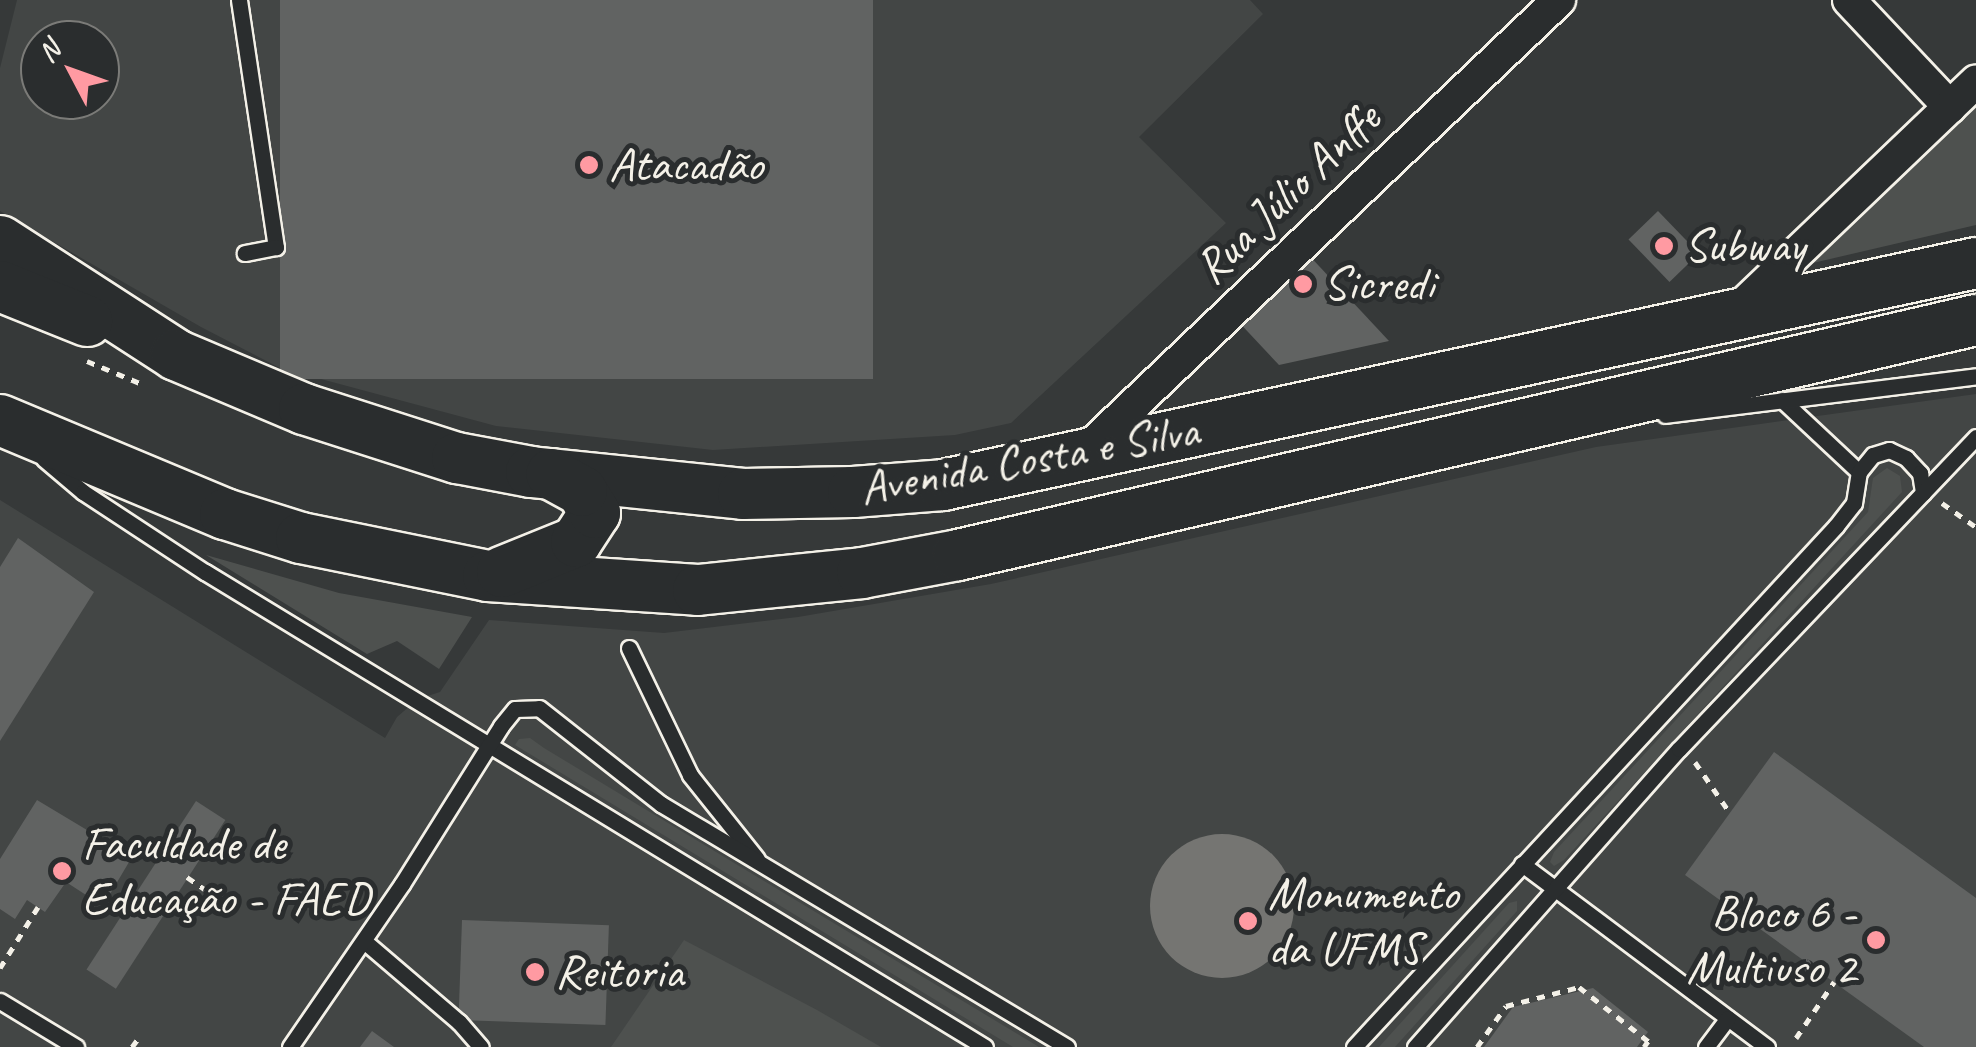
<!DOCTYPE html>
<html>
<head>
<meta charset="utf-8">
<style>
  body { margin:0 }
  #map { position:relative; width:1976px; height:1047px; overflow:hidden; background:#363939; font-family:Caveat,sans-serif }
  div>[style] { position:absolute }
  .built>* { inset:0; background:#434645 }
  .green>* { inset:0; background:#4e514f }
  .water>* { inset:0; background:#757572 }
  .round { border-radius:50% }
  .building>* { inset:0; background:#616362; transform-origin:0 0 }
  .path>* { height:5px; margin-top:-2.5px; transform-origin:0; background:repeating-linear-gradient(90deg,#f4f1e8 0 8px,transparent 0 16px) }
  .roads { filter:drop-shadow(2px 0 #f4f1e8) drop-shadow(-2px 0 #f4f1e8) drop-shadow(0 2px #f4f1e8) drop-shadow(0 -2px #f4f1e8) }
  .service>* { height:15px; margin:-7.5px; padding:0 7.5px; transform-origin:7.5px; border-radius:7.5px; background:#2a2d2e }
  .minor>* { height:32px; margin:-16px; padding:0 16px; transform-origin:16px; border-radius:16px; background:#2a2d2e }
  .primary>* { height:50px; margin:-25px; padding:0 25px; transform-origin:25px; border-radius:25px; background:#2a2d2e }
  .dots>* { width:28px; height:28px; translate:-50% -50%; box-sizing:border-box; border:5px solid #2a2d2e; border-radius:50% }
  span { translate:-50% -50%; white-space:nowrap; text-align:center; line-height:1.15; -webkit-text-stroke:10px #2a2d2e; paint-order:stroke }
  .poi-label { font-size:48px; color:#f4f1e8 }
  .left { translate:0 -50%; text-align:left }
  .right { translate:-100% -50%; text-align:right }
  .street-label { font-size:48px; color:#f4f1e8 }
  .north { position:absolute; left:20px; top:20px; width:100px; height:100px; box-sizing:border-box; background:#2a2d2e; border:2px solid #7b7b78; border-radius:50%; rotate:311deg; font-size:28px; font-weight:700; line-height:40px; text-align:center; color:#f4f1e8 }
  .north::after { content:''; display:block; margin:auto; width:35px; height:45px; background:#ff9aa2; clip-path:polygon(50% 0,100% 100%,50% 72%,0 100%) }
</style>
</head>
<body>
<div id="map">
  <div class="built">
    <i style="clip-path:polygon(evenodd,17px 0,1250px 0,1263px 14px,1139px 137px,1226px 223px,1011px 423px,955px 435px,713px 450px,496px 426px,280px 368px,201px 327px,0 211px,0 68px,17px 0,40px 40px,100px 40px,100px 100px,40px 100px,40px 40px)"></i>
    <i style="clip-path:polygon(1976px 394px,1976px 1047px,0 1047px,0 500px,385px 738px,397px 717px,418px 699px,440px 692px,489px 620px,664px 633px,798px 617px,991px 584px,1596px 447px)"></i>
  </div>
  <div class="green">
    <i style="clip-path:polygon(1976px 97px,1976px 225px,1800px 266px)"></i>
    <i style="clip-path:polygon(1887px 468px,1900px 476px,1902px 492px,1564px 860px,1554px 866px,1550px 862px,1554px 852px,1868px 512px,1873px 478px)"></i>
    <i style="clip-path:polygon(206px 555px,339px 593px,472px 617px,439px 669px,397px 641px,367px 654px)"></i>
    <i style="clip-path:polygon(530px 738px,544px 748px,1039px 1047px,1013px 1047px,515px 745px,519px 739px)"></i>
    <i style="clip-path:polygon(1517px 901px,1517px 911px,1395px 1047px,1379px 1047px,1509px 903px)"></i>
    <i style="clip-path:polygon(684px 940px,817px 1010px,881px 1047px,611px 1047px)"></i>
  </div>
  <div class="water">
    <i class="round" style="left:1150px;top:834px;width:144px;height:144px"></i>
  </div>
  <div class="building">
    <i style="left:280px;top:0;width:593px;height:379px"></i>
    <i style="left:1658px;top:211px;width:59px;height:41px;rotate:46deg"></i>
    <i style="clip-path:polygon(1305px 251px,1389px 341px,1279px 365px,1234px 317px)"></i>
    <i style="clip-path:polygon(18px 538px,94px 592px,0 741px,0 567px)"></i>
    <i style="clip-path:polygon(1774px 752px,1976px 898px,1976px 1047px,1924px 1047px,1685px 875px)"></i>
    <i style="clip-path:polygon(37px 800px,132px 857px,103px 906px,66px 882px,45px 912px,27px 900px,15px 919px,0 909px,0 859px)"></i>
    <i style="left:196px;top:801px;width:35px;height:201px;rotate:33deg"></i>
    <i style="left:462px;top:920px;width:147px;height:100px;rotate:2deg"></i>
    <i style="clip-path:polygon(1593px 988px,1648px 1032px,1637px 1047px,1484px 1047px,1513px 1007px)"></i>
    <i style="clip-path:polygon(372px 1031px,394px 1047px,360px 1047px)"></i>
  </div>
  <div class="path">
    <i style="left:87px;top:361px;width:60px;rotate:22.7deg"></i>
    <i style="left:1942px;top:503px;width:42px;rotate:35.2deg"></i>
    <i style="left:1695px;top:762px;width:62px;rotate:55.5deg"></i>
    <i style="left:187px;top:877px;width:47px;rotate:34.7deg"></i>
    <i style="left:0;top:968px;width:72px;rotate:-58.1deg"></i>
    <i style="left:1796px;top:1038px;width:68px;rotate:-55.8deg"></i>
    <i style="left:132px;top:1047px;width:14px;rotate:-54deg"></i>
    <i style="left:1477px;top:1047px;width:50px;rotate:-54.7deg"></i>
    <i style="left:1506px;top:1006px;width:75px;rotate:-14.6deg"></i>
    <i style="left:1579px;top:987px;width:88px;rotate:38deg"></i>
    <i style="left:1648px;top:1041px;width:7px;rotate:124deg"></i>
  </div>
  <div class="roads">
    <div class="service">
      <i style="left:239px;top:0;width:250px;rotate:81.5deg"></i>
      <i style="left:276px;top:247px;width:32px;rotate:169deg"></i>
      <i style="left:1782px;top:400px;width:105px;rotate:43.1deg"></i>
      <i style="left:1665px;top:415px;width:313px;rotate:-7.1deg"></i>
      <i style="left:44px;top:459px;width:51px;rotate:40.2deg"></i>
      <i style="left:83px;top:492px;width:146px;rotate:33.3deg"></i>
      <i style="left:205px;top:572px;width:913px;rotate:31.34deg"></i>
      <i style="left:629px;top:648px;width:141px;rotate:64.3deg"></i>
      <i style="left:690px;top:775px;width:107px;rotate:51.4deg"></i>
      <i style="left:1522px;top:864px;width:306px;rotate:36.8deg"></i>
      <i style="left:364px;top:941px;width:125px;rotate:40.5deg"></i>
      <i style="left:459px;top:1022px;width:33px;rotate:49deg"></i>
      <i style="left:0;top:1001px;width:89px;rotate:31.2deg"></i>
      <i style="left:290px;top:1047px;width:198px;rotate:-55.5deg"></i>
      <i style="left:402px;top:884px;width:186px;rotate:-57.9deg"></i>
      <i style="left:501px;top:726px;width:22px;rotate:-51deg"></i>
      <i style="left:515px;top:709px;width:24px;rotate:-2deg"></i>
      <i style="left:539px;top:708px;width:155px;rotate:38.2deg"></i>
      <i style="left:661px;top:804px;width:473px;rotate:30.9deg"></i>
      <i style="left:1354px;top:1047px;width:710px;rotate:-47.23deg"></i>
      <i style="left:1836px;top:526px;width:29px;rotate:-52deg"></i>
      <i style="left:1854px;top:503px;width:31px;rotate:-81deg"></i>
      <i style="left:1859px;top:472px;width:22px;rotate:-51deg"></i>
      <i style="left:1873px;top:455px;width:17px;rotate:-17deg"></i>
      <i style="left:1889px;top:450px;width:19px;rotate:25deg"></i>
      <i style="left:1906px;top:458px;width:21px;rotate:47deg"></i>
      <i style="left:1920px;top:473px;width:20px;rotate:81deg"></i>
      <i style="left:1415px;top:1047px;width:398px;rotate:-48.5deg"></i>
      <i style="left:1679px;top:749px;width:431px;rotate:-46.4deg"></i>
      <i style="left:1706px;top:1047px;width:36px;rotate:-53deg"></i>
    </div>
    <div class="minor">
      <i style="left:1849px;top:0;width:147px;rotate:46.7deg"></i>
      <i style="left:1734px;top:313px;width:335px;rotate:-43.7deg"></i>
      <i style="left:1084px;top:452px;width:656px;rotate:-43.58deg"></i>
    </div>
    <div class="primary">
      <i style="left:0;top:241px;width:210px;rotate:32.9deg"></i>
      <i style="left:176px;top:355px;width:139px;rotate:22.9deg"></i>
      <i style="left:304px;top:409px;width:161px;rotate:17.8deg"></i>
      <i style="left:457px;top:458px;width:75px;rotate:10.7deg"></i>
      <i style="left:531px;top:472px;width:213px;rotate:5.9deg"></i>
      <i style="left:743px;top:494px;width:110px;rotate:-1deg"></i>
      <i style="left:853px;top:492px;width:90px;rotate:-4.4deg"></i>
      <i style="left:943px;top:485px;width:1057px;rotate:-12.13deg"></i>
      <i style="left:0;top:286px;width:94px;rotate:21.9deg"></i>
      <i style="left:0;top:420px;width:244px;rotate:22.7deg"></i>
      <i style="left:225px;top:514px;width:80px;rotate:17.5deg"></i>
      <i style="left:301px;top:538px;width:191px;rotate:11.5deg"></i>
      <i style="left:488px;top:576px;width:210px;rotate:3.8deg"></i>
      <i style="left:698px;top:590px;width:165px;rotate:-5.9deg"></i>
      <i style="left:862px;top:573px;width:98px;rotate:-10.6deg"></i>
      <i style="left:958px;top:555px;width:1045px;rotate:-13deg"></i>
      <i style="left:502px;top:572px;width:80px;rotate:-22.1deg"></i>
      <i style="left:576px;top:542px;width:35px;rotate:-57deg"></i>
      <i style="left:595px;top:513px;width:26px;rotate:-121deg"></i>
      <i style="left:582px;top:491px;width:35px;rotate:-151deg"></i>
    </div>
  </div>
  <div class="dots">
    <i style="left:589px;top:165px;background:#ff9aa2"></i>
    <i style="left:1664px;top:246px;background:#ff9aa2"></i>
    <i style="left:1303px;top:284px;background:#ff9aa2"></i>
    <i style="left:62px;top:871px;background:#ff9aa2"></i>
    <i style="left:1248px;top:921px;background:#ff9aa2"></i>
    <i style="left:1876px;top:940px;background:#ff9aa2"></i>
    <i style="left:535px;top:972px;background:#ff9aa2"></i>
  </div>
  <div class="poi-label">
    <span class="left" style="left:609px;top:165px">Atacadão</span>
    <span class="left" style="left:1684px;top:246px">Subway</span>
    <span class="left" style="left:1323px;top:284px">Sicredi</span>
    <span class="left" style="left:82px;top:871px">Faculdade de<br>Educação - FAED</span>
    <span class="left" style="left:1268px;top:921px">Monumento<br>da UFMS</span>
    <span class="right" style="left:1856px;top:940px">Bloco 6 -<br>Multiuso 2</span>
    <span class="left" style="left:555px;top:972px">Reitoria</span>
  </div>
  <div class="street-label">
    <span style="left:1287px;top:193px;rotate:-44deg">Rua Júlio Anffe</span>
    <span style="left:1029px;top:459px;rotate:-10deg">Avenida Costa e Silva</span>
  </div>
  <div class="north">N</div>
</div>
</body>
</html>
